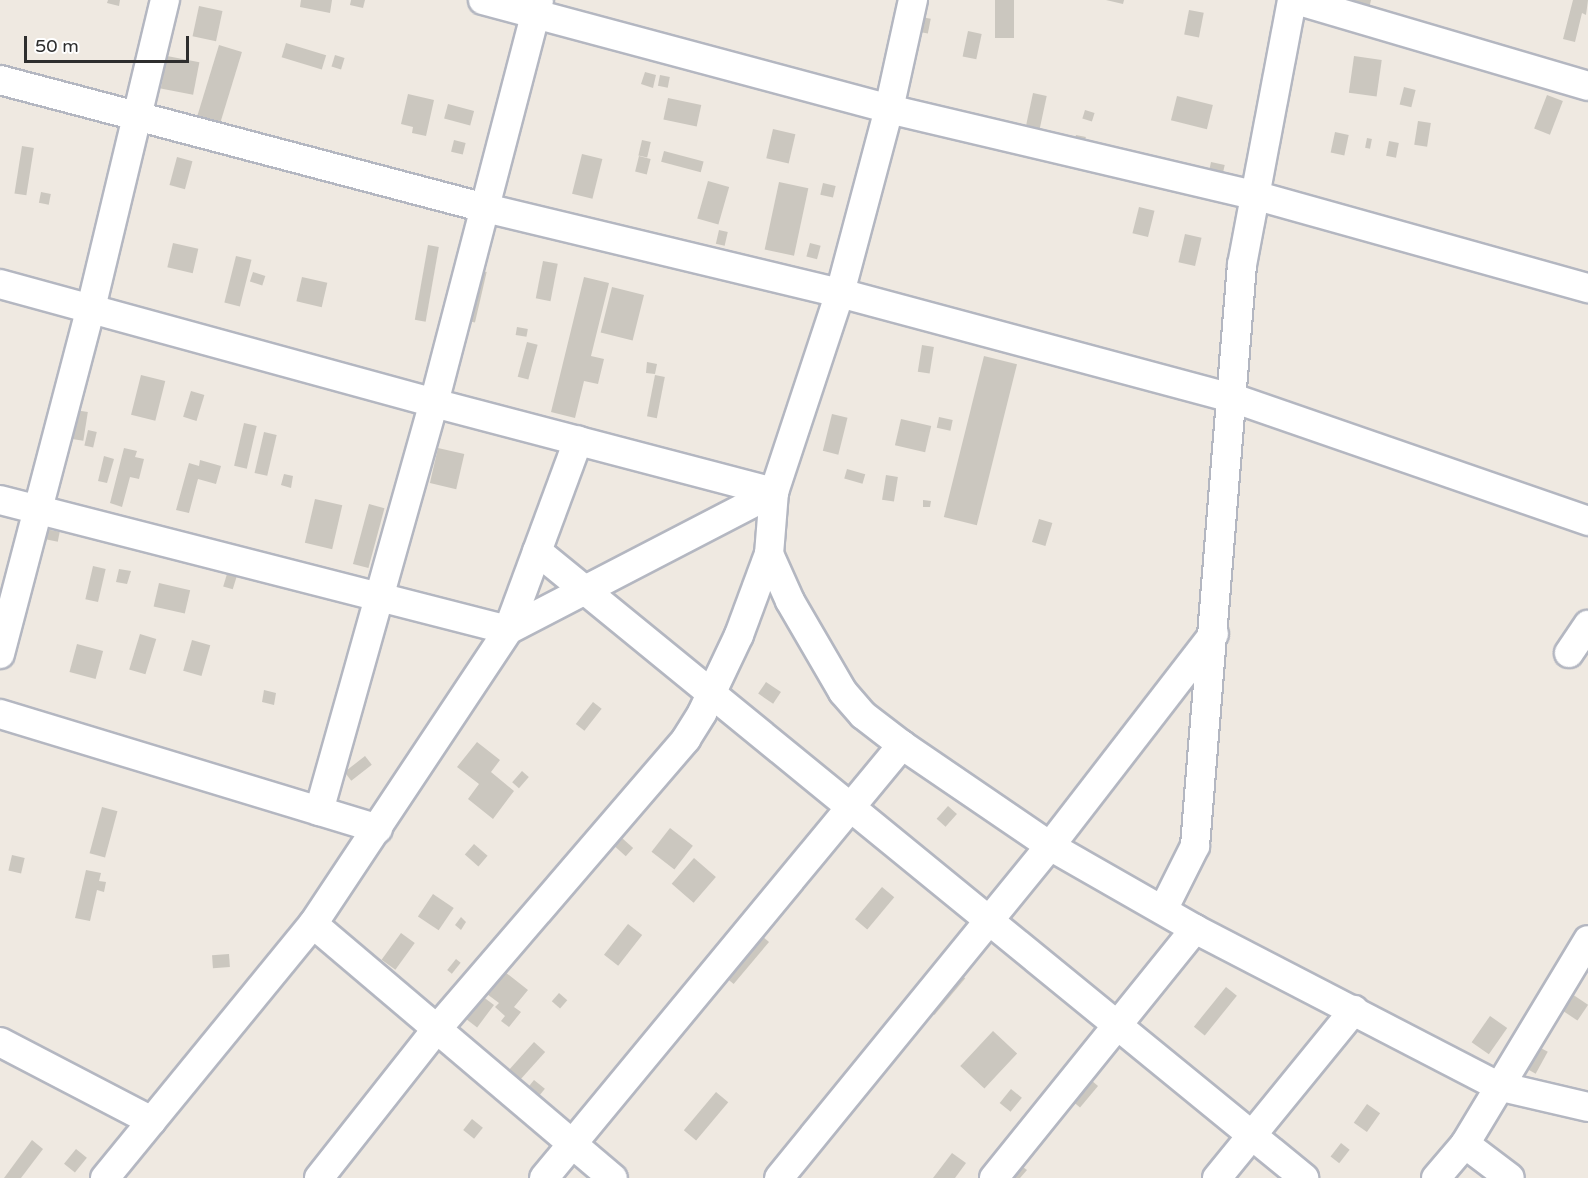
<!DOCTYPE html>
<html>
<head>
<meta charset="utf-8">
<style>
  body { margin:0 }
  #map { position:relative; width:1588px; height:1178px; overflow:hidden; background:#efe9e1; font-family:"Varela Round",sans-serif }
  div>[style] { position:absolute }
  .building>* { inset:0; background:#cbc7bf; transform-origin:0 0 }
  .roads { filter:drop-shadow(2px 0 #b4b7c1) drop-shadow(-2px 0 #b4b7c1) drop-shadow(0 2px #b4b7c1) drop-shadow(0 -2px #b4b7c1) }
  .minor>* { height:28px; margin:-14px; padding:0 14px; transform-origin:14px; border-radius:14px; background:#fff }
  span { translate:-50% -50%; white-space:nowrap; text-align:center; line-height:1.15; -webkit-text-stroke:6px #fff; paint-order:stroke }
  .scale { position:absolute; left:24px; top:36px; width:165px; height:27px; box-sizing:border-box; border:3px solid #2e2e2e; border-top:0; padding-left:8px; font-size:18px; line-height:21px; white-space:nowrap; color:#2e2e2e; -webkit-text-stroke:4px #fff; paint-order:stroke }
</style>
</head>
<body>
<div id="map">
  <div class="building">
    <i style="clip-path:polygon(108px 0,120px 0,119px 6px,107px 3px)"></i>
    <i style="clip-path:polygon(301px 0,332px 0,330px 13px,300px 7px)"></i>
    <i style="clip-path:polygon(351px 0,365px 0,363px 8px,350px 5px)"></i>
    <i style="left:995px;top:0;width:19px;height:38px"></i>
    <i style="clip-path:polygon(1106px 0,1124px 0,1123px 4px)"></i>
    <i style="clip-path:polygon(1353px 0,1371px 0,1368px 13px,1351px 9px)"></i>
    <i style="clip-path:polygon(1573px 0,1588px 0,1586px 15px,1582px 13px,1575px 42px,1563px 39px)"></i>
    <i style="left:199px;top:6px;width:24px;height:31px;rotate:12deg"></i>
    <i style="left:1189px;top:10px;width:15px;height:25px;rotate:11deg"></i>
    <i style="left:916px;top:16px;width:15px;height:15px;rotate:11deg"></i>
    <i style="left:968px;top:31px;width:14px;height:26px;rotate:12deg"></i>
    <i style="left:286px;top:43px;width:42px;height:15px;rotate:17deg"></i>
    <i style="left:219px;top:45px;width:24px;height:74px;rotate:17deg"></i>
    <i style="left:335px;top:55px;width:10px;height:12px;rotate:17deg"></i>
    <i style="left:167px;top:56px;width:33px;height:33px;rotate:11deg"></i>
    <i style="left:1354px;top:56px;width:28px;height:37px;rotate:8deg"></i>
    <i style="clip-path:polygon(645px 72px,656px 75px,653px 88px,641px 84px)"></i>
    <i style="left:660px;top:75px;width:10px;height:11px;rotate:11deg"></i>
    <i style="left:1404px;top:87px;width:12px;height:18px;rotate:14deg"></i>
    <i style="left:1033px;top:93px;width:14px;height:41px;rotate:12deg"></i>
    <i style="clip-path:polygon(408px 94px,434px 100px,426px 136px,412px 133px,413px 127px,401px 124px)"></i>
    <i style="left:1547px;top:95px;width:17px;height:36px;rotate:21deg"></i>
    <i style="left:1177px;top:96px;width:37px;height:25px;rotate:14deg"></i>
    <i style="left:668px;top:98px;width:34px;height:22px;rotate:12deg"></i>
    <i style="left:448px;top:104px;width:27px;height:15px;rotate:15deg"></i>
    <i style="left:1085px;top:110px;width:10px;height:9px;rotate:17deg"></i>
    <i style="left:1418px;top:121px;width:13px;height:24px;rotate:9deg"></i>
    <i style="left:773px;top:129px;width:23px;height:30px;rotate:13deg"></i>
    <i style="left:1335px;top:132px;width:14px;height:21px;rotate:12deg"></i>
    <i style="left:1076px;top:135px;width:10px;height:8px;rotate:11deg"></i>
    <i style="left:1367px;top:138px;width:5px;height:10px;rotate:11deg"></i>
    <i style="left:454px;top:140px;width:12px;height:12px;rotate:14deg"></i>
    <i style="left:642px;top:140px;width:9px;height:16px;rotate:13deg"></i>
    <i style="left:1389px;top:141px;width:10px;height:15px;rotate:11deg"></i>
    <i style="left:22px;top:146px;width:12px;height:48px;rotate:9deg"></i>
    <i style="left:664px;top:151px;width:41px;height:11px;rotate:15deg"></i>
    <i style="left:582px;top:154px;width:21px;height:41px;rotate:14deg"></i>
    <i style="left:639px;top:156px;width:12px;height:16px;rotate:14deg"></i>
    <i style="left:177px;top:157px;width:16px;height:29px;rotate:15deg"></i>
    <i style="left:1211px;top:162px;width:14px;height:14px;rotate:12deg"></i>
    <i style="left:708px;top:181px;width:22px;height:39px;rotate:16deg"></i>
    <i style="left:779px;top:182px;width:30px;height:69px;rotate:12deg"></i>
    <i style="left:823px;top:183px;width:13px;height:12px;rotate:13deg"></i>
    <i style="left:41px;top:192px;width:10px;height:11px;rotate:11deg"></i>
    <i style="left:1139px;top:207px;width:16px;height:27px;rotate:14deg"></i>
    <i style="left:719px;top:230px;width:9px;height:14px;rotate:13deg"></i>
    <i style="left:1185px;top:234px;width:17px;height:29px;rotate:13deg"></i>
    <i style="left:173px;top:243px;width:26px;height:25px;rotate:13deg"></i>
    <i style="left:810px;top:243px;width:11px;height:14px;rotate:15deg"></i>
    <i style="left:428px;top:245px;width:11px;height:76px;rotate:10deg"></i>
    <i style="left:236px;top:256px;width:16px;height:48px;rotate:14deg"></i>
    <i style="left:543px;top:261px;width:15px;height:38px;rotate:11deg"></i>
    <i style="left:474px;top:269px;width:13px;height:52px;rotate:13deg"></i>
    <i style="left:253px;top:272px;width:13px;height:10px;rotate:18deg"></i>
    <i style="left:302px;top:277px;width:26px;height:25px;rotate:13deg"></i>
    <i style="clip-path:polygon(584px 277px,609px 283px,591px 356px,604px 359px,598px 384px,584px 381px,575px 418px,551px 412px)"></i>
    <i style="left:612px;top:287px;width:33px;height:47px;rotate:14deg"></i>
    <i style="left:517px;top:327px;width:11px;height:8px;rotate:10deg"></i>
    <i style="left:527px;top:342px;width:11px;height:36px;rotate:15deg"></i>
    <i style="left:922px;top:345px;width:12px;height:27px;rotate:9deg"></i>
    <i style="left:984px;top:356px;width:34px;height:166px;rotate:14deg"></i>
    <i style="clip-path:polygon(647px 362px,657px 364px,655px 374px,646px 373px)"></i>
    <i style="left:141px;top:375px;width:25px;height:41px;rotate:14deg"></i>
    <i style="left:655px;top:375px;width:10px;height:42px;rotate:11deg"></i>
    <i style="left:191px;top:391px;width:14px;height:27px;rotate:17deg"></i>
    <i style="left:75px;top:410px;width:13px;height:29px;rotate:9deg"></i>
    <i style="left:832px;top:414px;width:16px;height:38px;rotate:14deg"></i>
    <i style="left:939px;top:417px;width:14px;height:11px;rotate:12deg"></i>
    <i style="left:901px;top:419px;width:31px;height:27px;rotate:13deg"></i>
    <i style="left:244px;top:423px;width:13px;height:44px;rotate:13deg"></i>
    <i style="left:88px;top:430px;width:9px;height:16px;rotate:13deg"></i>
    <i style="left:264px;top:432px;width:13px;height:42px;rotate:13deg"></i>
    <i style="clip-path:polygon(124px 448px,137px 451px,135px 457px,144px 459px,139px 479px,130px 477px,122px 507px,110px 503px)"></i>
    <i style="left:438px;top:448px;width:27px;height:36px;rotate:13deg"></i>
    <i style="clip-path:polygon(104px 456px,114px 459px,107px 483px,98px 481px)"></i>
    <i style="clip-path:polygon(200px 460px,221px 466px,216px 484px,198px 479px,189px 513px,176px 510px,189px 463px,199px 466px)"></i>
    <i style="left:847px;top:469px;width:19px;height:10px;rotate:16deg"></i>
    <i style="clip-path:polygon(284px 474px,293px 476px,291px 488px,281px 485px)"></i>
    <i style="left:886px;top:475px;width:12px;height:25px;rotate:9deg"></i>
    <i style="left:315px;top:499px;width:28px;height:45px;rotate:13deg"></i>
    <i style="clip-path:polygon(923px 500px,931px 501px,930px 507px,923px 507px)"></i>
    <i style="left:369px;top:504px;width:16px;height:62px;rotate:15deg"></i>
    <i style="left:1039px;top:519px;width:14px;height:24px;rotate:17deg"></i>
    <i style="left:45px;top:529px;width:15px;height:10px;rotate:11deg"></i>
    <i style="left:93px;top:566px;width:13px;height:34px;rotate:13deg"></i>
    <i style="clip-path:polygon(119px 569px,131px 571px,127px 584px,116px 582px)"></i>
    <i style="left:227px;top:574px;width:10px;height:13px;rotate:17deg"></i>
    <i style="left:159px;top:583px;width:32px;height:24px;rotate:13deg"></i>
    <i style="left:140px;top:634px;width:17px;height:37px;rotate:17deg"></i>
    <i style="left:192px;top:640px;width:19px;height:32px;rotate:16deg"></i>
    <i style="left:77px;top:644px;width:27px;height:29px;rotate:15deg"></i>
    <i style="left:766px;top:682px;width:18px;height:14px;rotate:34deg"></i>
    <i style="clip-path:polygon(264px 690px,276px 693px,274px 705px,262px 702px)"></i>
    <i style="left:593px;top:702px;width:11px;height:28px;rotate:38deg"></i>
    <i style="clip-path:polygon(477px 742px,500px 760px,491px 772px,514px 791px,493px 819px,468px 799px,479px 784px,457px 767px)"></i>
    <i style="left:365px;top:756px;width:11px;height:26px;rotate:52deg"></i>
    <i style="left:522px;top:771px;width:9px;height:15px;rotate:41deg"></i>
    <i style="left:948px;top:806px;width:12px;height:17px;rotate:42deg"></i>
    <i style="left:102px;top:807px;width:16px;height:48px;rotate:15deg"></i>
    <i style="left:670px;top:828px;width:29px;height:30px;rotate:38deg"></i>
    <i style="left:622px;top:838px;width:15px;height:11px;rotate:42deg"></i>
    <i style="left:474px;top:844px;width:18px;height:14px;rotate:41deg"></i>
    <i style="left:12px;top:855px;width:13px;height:16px;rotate:13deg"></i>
    <i style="left:694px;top:858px;width:29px;height:34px;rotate:41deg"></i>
    <i style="clip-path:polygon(86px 870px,101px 873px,99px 881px,106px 882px,104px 892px,97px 890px,90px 921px,75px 918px)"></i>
    <i style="left:882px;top:887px;width:16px;height:42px;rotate:40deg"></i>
    <i style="left:433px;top:894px;width:25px;height:27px;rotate:34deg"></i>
    <i style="clip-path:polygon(461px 917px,466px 922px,461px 930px,455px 925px)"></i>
    <i style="left:628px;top:924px;width:18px;height:39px;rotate:38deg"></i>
    <i style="left:756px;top:931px;width:17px;height:55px;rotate:40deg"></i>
    <i style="left:401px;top:933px;width:17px;height:33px;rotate:36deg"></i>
    <i style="left:229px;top:954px;width:13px;height:17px;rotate:86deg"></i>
    <i style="left:456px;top:959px;width:6px;height:14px;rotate:39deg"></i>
    <i style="left:953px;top:968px;width:16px;height:48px;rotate:40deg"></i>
    <i style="clip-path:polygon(505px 972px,528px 990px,514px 1007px,521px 1012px,509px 1027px,501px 1021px,505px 1016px,495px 1007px,499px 1003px,487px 994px)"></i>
    <i style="left:1226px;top:987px;width:14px;height:51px;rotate:39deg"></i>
    <i style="left:1569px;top:992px;width:23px;height:19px;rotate:34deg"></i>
    <i style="left:559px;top:993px;width:11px;height:11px;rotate:41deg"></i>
    <i style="left:482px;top:996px;width:15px;height:28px;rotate:37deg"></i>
    <i style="left:1490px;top:1016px;width:21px;height:32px;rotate:35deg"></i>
    <i style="left:993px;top:1031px;width:33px;height:48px;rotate:43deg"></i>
    <i style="left:534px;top:1042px;width:15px;height:45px;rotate:42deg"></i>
    <i style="left:1539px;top:1047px;width:10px;height:25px;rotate:29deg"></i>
    <i style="left:1085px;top:1075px;width:17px;height:28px;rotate:40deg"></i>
    <i style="left:534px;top:1080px;width:14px;height:16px;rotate:39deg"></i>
    <i style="left:1011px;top:1089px;width:14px;height:18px;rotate:39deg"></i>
    <i style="left:716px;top:1092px;width:16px;height:50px;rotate:40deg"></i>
    <i style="left:1367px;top:1104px;width:16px;height:23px;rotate:35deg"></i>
    <i style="left:472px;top:1119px;width:14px;height:14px;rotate:39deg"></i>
    <i style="clip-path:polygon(32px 1140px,43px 1149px,21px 1178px,4px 1178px)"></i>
    <i style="left:1341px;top:1143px;width:11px;height:17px;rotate:38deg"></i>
    <i style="left:76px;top:1149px;width:14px;height:19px;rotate:39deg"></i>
    <i style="clip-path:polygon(952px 1153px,966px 1163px,955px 1178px,933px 1178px)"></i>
    <i style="clip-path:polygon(1016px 1162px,1027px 1170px,1020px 1178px,1013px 1178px,1007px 1173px)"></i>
  </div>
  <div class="roads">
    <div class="minor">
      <i style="left:483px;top:0;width:420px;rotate:15deg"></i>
      <i style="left:889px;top:109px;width:375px;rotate:13.3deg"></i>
      <i style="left:1254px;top:195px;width:347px;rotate:15.6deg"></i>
      <i style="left:1296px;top:0;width:304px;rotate:16.4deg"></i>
      <i style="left:0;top:80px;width:502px;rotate:14.78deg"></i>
      <i style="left:485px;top:208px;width:365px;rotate:13.5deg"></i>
      <i style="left:840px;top:293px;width:407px;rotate:15deg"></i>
      <i style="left:1233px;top:398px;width:376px;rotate:19.1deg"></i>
      <i style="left:0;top:284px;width:450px;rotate:15.3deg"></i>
      <i style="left:434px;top:403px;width:351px;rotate:14.7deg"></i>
      <i style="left:774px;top:492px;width:62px;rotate:94.6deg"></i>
      <i style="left:769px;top:554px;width:51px;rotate:65.9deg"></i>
      <i style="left:790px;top:601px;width:105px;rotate:59.8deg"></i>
      <i style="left:843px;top:692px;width:30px;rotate:49deg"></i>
      <i style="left:863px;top:715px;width:49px;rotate:37.6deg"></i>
      <i style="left:902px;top:745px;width:179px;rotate:34.3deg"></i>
      <i style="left:1050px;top:846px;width:167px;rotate:29.8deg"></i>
      <i style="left:1195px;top:929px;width:341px;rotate:27.4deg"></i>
      <i style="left:1498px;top:1086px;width:92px;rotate:13.1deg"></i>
      <i style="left:0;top:500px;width:524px;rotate:14.35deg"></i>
      <i style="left:508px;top:630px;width:300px;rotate:-27.4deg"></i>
      <i style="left:774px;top:492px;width:210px;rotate:-71.7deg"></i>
      <i style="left:840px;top:293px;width:190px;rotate:-75.1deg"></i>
      <i style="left:889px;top:109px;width:112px;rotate:-77.6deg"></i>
      <i style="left:537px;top:551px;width:991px;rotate:39.26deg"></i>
      <i style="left:1569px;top:653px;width:34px;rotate:-56deg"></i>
      <i style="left:0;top:654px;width:358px;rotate:-75.3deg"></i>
      <i style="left:91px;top:308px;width:317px;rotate:-76.5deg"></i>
      <i style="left:0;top:714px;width:395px;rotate:16.9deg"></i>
      <i style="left:319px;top:811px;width:424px;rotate:-74.3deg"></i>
      <i style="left:434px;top:403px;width:416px;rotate:-75.4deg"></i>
      <i style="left:1163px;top:910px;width:72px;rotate:-63.4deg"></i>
      <i style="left:1195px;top:846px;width:583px;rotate:-85.38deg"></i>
      <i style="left:1242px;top:265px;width:270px;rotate:-79.3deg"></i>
      <i style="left:313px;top:924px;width:393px;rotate:40.3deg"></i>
      <i style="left:0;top:1042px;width:171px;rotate:27.5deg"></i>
      <i style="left:1465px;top:1144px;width:56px;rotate:37.1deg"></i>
      <i style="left:105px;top:1178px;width:328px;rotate:-50.7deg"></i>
      <i style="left:313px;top:924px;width:353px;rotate:-56.4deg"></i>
      <i style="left:508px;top:630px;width:202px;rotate:-69.7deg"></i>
      <i style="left:319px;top:1178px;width:189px;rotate:-51.7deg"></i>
      <i style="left:436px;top:1030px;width:384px;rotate:-49.3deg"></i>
      <i style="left:686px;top:739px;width:31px;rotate:-58deg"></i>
      <i style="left:702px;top:713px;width:86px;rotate:-64.6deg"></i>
      <i style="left:739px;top:635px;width:86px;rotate:-69.7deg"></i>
      <i style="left:544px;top:1178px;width:562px;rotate:-50.42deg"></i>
      <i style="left:779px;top:1178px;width:429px;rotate:-50.8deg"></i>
      <i style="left:1050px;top:846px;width:268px;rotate:-52.3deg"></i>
      <i style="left:994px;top:1178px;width:320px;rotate:-51.1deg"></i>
      <i style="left:1217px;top:1178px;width:217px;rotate:-50.8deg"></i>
      <i style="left:1436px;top:1178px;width:45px;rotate:-49.5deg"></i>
      <i style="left:1465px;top:1144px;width:238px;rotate:-58.9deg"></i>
    </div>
  </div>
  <div class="scale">50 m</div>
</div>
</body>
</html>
